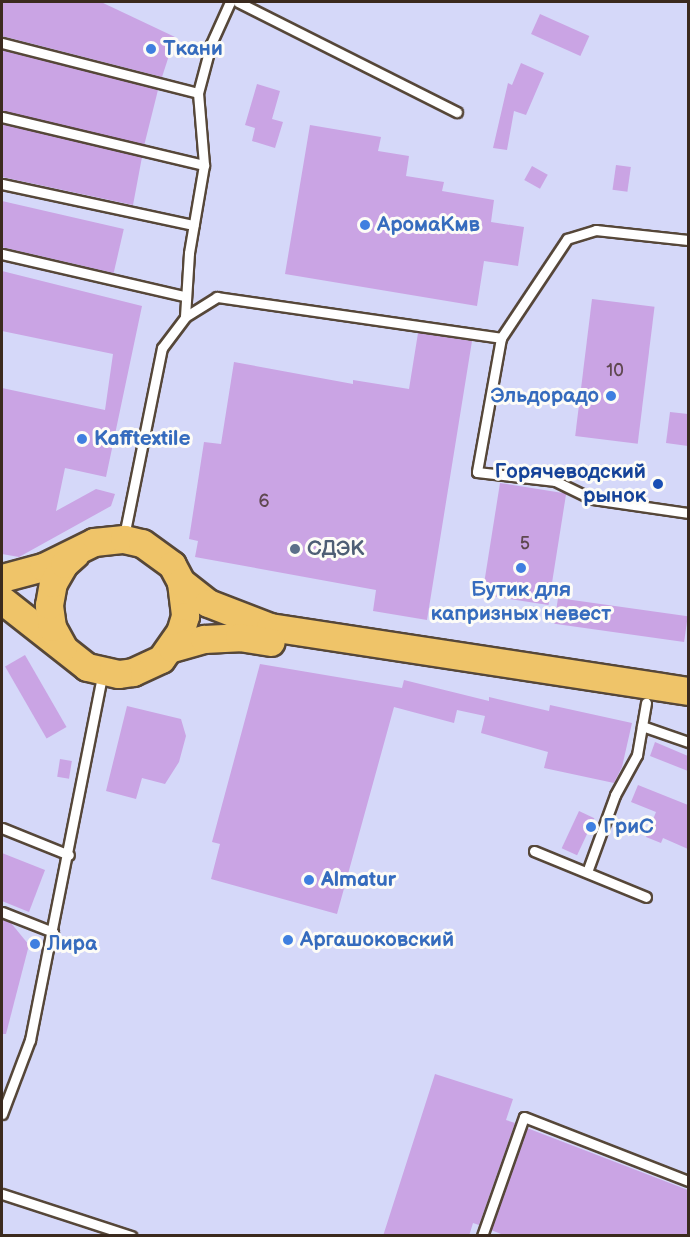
<!DOCTYPE html>
<html>
<head>
<meta charset="utf-8">
<style>
  body { margin:0 }
  #map { position:relative; width:690px; height:1237px; overflow:hidden; background:#f0e9d0; font-family:"Balsamiq Sans",sans-serif }
  div>[style] { position:absolute }
  .built>* { inset:0; background:#d5d8f9; transform-origin:0 0 }
  .building>* { inset:0; background:#caa4e4; transform-origin:0 0 }
  .roads { filter:drop-shadow(2px 0 #564739) drop-shadow(-2px 0 #564739) drop-shadow(0 2px #564739) drop-shadow(0 -2px #564739) }
  .service>* { height:9px; margin:-4.5px; padding:0 4.5px; transform-origin:4.5px; border-radius:4.5px; background:#fff }
  .primary>* { height:27px; margin:-13.5px; padding:0 13.5px; transform-origin:13.5px; border-radius:13.5px; background:#efc469 }
  .dots>* { width:16px; height:16px; translate:-50% -50%; box-sizing:border-box; border:3px solid #fdfcf7; border-radius:50% }
  span { translate:-50% -50%; white-space:nowrap; text-align:center; line-height:1.15; -webkit-text-stroke:6px #fdfcf7; paint-order:stroke }
  .number-label { font-size:18px; color:#5f4850 }
  .number-label span { -webkit-text-stroke-width:0 }
  .shop-label { font-size:21px; color:#366cbe; font-weight:700 }
  .left { translate:0 -50%; text-align:left }
  .right { translate:-100% -50%; text-align:right }
  .transit-label { font-size:21px; color:#164399; font-weight:700 }
  .service-label { font-size:21px; color:#4e5e75; font-weight:700 }
  .frame { position:absolute; inset:0; border:3px solid #3b2a1e; pointer-events:none }
</style>
</head>
<body>
<div id="map">
  <div class="built">
    <i style="left:2px;top:2px;width:686px;height:1234px"></i>
  </div>
  <div class="building">
    <i style="clip-path:polygon(2px 2px,101px 2px,175px 37px,162px 77px,2px 36px)"></i>
    <i style="left:540px;top:14px;width:54px;height:22px;rotate:24deg"></i>
    <i style="left:2px;top:50px;width:161px;height:60px;rotate:14deg"></i>
    <i style="clip-path:polygon(521px 63px,544px 73px,526px 115px,514px 111px,507px 150px,493px 148px,508px 83px,512px 85px)"></i>
    <i style="clip-path:polygon(257px 84px,280px 91px,272px 119px,283px 122px,275px 148px,252px 141px,255px 128px,245px 125px)"></i>
    <i style="clip-path:polygon(2px 124px,142px 157px,133px 205px,2px 177px)"></i>
    <i style="clip-path:polygon(310px 125px,381px 137px,378px 151px,409px 156px,406px 176px,444px 182px,442px 191px,494px 200px,491px 222px,524px 227px,518px 266px,484px 261px,477px 306px,285px 274px)"></i>
    <i style="left:616px;top:165px;width:15px;height:25px;rotate:8deg"></i>
    <i style="left:532px;top:166px;width:18px;height:16px;rotate:29deg"></i>
    <i style="left:2px;top:201px;width:125px;height:45px;rotate:13deg"></i>
    <i style="clip-path:polygon(2px 271px,142px 306px,106px 477px,65px 468px,56px 511px,96px 489px,115px 494px,111px 506px,19px 557px,2px 554px,2px 388px,105px 410px,113px 354px,2px 331px)"></i>
    <i style="left:592px;top:299px;width:63px;height:138px;rotate:7deg"></i>
    <i style="clip-path:polygon(418px 333px,472px 341px,427px 620px,373px 611px,376px 590px,195px 557px,198px 541px,189px 539px,204px 442px,221px 444px,234px 362px,353px 384px,353px 380px,409px 389px)"></i>
    <i style="clip-path:polygon(670px 412px,688px 414px,688px 446px,666px 443px)"></i>
    <i style="left:500px;top:483px;width:67px;height:113px;rotate:9deg"></i>
    <i style="left:558px;top:598px;width:131px;height:26px;rotate:8deg"></i>
    <i style="left:25px;top:655px;width:83px;height:23px;rotate:60deg"></i>
    <i style="clip-path:polygon(260px 664px,402px 688px,404px 680px,489px 701px,489px 697px,549px 711px,550px 705px,632px 723px,622px 767px,614px 783px,544px 768px,548px 752px,481px 733px,485px 716px,457px 710px,454px 723px,394px 707px,337px 914px,211px 879px,220px 844px,212px 842px)"></i>
    <i style="clip-path:polygon(127px 706px,181px 719px,186px 736px,179px 762px,165px 784px,142px 778px,136px 799px,106px 791px)"></i>
    <i style="clip-path:polygon(655px 742px,688px 756px,688px 771px,650px 756px)"></i>
    <i style="left:60px;top:759px;width:12px;height:18px;rotate:9deg"></i>
    <i style="clip-path:polygon(638px 785px,688px 805px,688px 849px,663px 838px,661px 843px,646px 837px,656px 812px,631px 802px)"></i>
    <i style="left:579px;top:811px;width:17px;height:41px;rotate:25deg"></i>
    <i style="clip-path:polygon(2px 853px,45px 870px,29px 912px,2px 901px)"></i>
    <i style="clip-path:polygon(2px 919px,11px 923px,29px 945px,6px 1034px,2px 1034px)"></i>
    <i style="clip-path:polygon(435px 1074px,513px 1099px,506px 1120px,515px 1123px,479px 1225px,473px 1223px,469px 1236px,383px 1236px)"></i>
    <i style="clip-path:polygon(527px 1128px,688px 1190px,688px 1236px,506px 1236px,491px 1230px)"></i>
  </div>
  <div class="roads">
    <div class="service">
      <i style="left:238px;top:2px;width:245px;rotate:26.7deg"></i>
      <i style="left:2px;top:43px;width:202px;rotate:14.3deg"></i>
      <i style="left:198px;top:93px;width:72px;rotate:85.2deg"></i>
      <i style="left:204px;top:165px;width:89px;rotate:99.7deg"></i>
      <i style="left:189px;top:253px;width:64px;rotate:93.6deg"></i>
      <i style="left:198px;top:93px;width:51px;rotate:-75.1deg"></i>
      <i style="left:211px;top:44px;width:46px;rotate:-65.7deg"></i>
      <i style="left:2px;top:117px;width:208px;rotate:13.4deg"></i>
      <i style="left:2px;top:184px;width:196px;rotate:12.1deg"></i>
      <i style="left:688px;top:240px;width:93px;rotate:-173.8deg"></i>
      <i style="left:596px;top:230px;width:30px;rotate:163deg"></i>
      <i style="left:567px;top:239px;width:119px;rotate:123.7deg"></i>
      <i style="left:501px;top:338px;width:136px;rotate:100.2deg"></i>
      <i style="left:477px;top:472px;width:79px;rotate:6.6deg"></i>
      <i style="left:555px;top:481px;width:41px;rotate:25.9deg"></i>
      <i style="left:592px;top:499px;width:97px;rotate:8.3deg"></i>
      <i style="left:2px;top:254px;width:187px;rotate:13deg"></i>
      <i style="left:124px;top:536px;width:192px;rotate:-78.6deg"></i>
      <i style="left:162px;top:348px;width:39px;rotate:-53deg"></i>
      <i style="left:185px;top:317px;width:38px;rotate:-32deg"></i>
      <i style="left:217px;top:297px;width:287px;rotate:8.2deg"></i>
      <i style="left:642px;top:726px;width:49px;rotate:19.2deg"></i>
      <i style="left:2px;top:828px;width:72px;rotate:21.9deg"></i>
      <i style="left:534px;top:851px;width:121px;rotate:22.3deg"></i>
      <i style="left:587px;top:872px;width:82px;rotate:-70deg"></i>
      <i style="left:615px;top:795px;width:46px;rotate:-61.2deg"></i>
      <i style="left:637px;top:755px;width:53px;rotate:-80.2deg"></i>
      <i style="left:2px;top:912px;width:55px;rotate:21.4deg"></i>
      <i style="left:2px;top:1114px;width:79px;rotate:-69.3deg"></i>
      <i style="left:30px;top:1040px;width:374px;rotate:-78.8deg"></i>
      <i style="left:2px;top:1194px;width:136px;rotate:18deg"></i>
      <i style="left:482px;top:1236px;width:126px;rotate:-70.6deg"></i>
      <i style="left:524px;top:1117px;width:176px;rotate:21.3deg"></i>
    </div>
    <div class="primary">
      <i style="left:2px;top:578px;width:42px;rotate:-15deg"></i>
      <i style="left:43px;top:567px;width:57px;rotate:-26.1deg"></i>
      <i style="left:94px;top:542px;width:30px;rotate:-6deg"></i>
      <i style="left:124px;top:539px;width:18px;rotate:13deg"></i>
      <i style="left:142px;top:543px;width:37px;rotate:36deg"></i>
      <i style="left:172px;top:565px;width:19px;rotate:62deg"></i>
      <i style="left:181px;top:582px;width:34px;rotate:83deg"></i>
      <i style="left:185px;top:616px;width:17px;rotate:107deg"></i>
      <i style="left:180px;top:632px;width:33px;rotate:125deg"></i>
      <i style="left:161px;top:659px;width:31px;rotate:155deg"></i>
      <i style="left:133px;top:672px;width:15px;rotate:172deg"></i>
      <i style="left:118px;top:674px;width:32px;rotate:-167deg"></i>
      <i style="left:87px;top:667px;width:108px;rotate:-141.8deg"></i>
      <i style="left:181px;top:582px;width:34px;rotate:38deg"></i>
      <i style="left:208px;top:603px;width:66px;rotate:21.2deg"></i>
      <i style="left:270px;top:627px;width:423px;rotate:8.7deg"></i>
      <i style="left:63px;top:647px;width:23px;rotate:-119deg"></i>
      <i style="left:52px;top:627px;width:22px;rotate:-98deg"></i>
      <i style="left:49px;top:605px;width:22px;rotate:-80deg"></i>
      <i style="left:53px;top:583px;width:22px;rotate:-60deg"></i>
      <i style="left:64px;top:564px;width:15px;rotate:-42deg"></i>
      <i style="left:172px;top:648px;width:33px;rotate:-16deg"></i>
      <i style="left:204px;top:639px;width:35px;rotate:-3deg"></i>
      <i style="left:239px;top:637px;width:32px;rotate:9deg"></i>
    </div>
  </div>
  <div class="dots">
    <i style="left:151px;top:49px;background:#3f7fe0"></i>
    <i style="left:365px;top:225px;background:#3f7fe0"></i>
    <i style="left:611px;top:396px;background:#3f7fe0"></i>
    <i style="left:82px;top:439px;background:#3f7fe0"></i>
    <i style="left:658px;top:484px;background:#1a4fb4"></i>
    <i style="left:295px;top:549px;background:#5c6f8a"></i>
    <i style="left:521px;top:568px;background:#3f7fe0"></i>
    <i style="left:591px;top:827px;background:#3f7fe0"></i>
    <i style="left:309px;top:880px;background:#3f7fe0"></i>
    <i style="left:288px;top:940px;background:#3f7fe0"></i>
    <i style="left:35px;top:944px;background:#3f7fe0"></i>
  </div>
  <div class="number-label">
    <span style="left:615px;top:371px">10</span>
    <span style="left:264px;top:502px">6</span>
    <span style="left:525px;top:544px">5</span>
  </div>
  <div class="shop-label">
    <span class="left" style="left:163px;top:49px">Ткани</span>
    <span class="left" style="left:377px;top:225px">АромаКмв</span>
    <span class="right" style="left:599px;top:396px">Эльдорадо</span>
    <span class="left" style="left:94px;top:439px">Kafftextile</span>
    <span style="left:521px;top:602px">Бутик для<br>капризных невест</span>
    <span class="left" style="left:603px;top:827px">ГриС</span>
    <span class="left" style="left:321px;top:880px">Almatur</span>
    <span class="left" style="left:300px;top:940px">Аргашоковский</span>
    <span class="left" style="left:47px;top:944px">Лира</span>
  </div>
  <div class="transit-label">
    <span class="right" style="left:646px;top:484px">Горячеводский<br>рынок</span>
  </div>
  <div class="service-label">
    <span class="left" style="left:307px;top:549px">СДЭК</span>
  </div>
  <div class="frame"></div>
</div>
</body>
</html>
